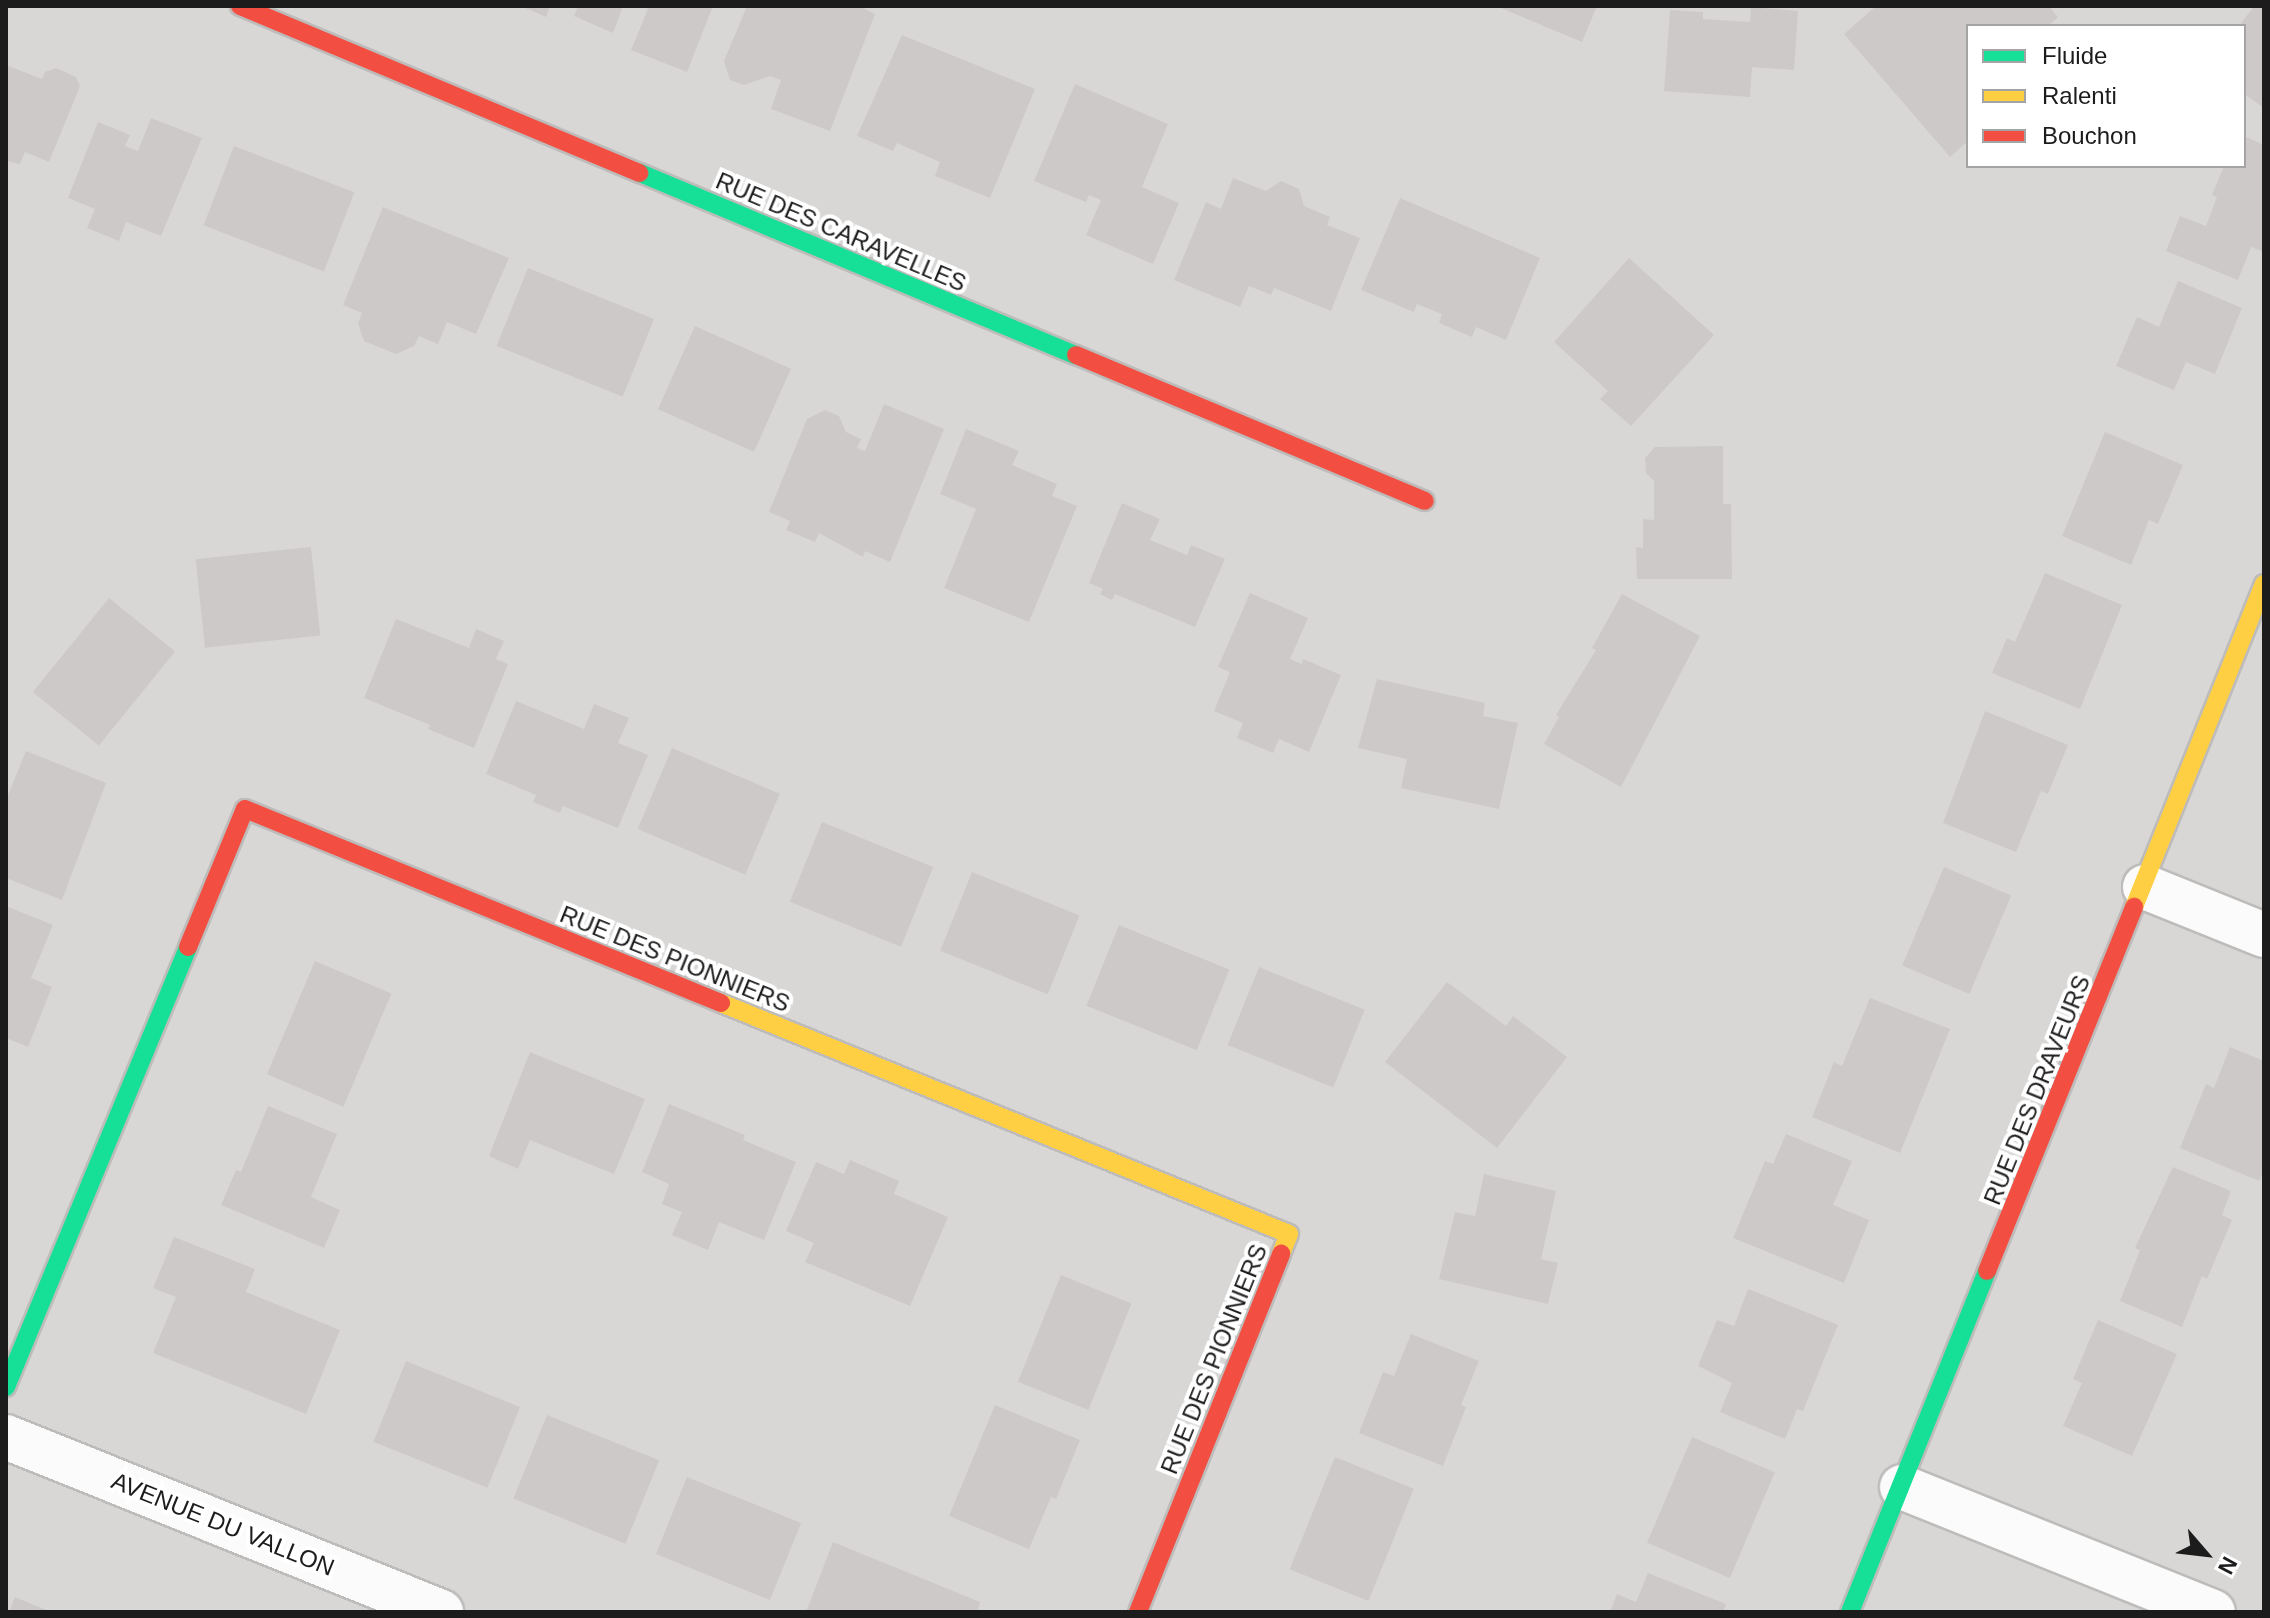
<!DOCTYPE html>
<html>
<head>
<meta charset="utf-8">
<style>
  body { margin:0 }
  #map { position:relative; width:2270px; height:1618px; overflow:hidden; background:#eae7e5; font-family:Helvetica,sans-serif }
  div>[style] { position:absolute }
  .residential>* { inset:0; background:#d9d7d6 }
  .building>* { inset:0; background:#cdc9c8; transform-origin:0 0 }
  .roads { filter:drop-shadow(2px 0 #bdbcbb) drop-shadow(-2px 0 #bdbcbb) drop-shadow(0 2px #bdbcbb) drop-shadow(0 -2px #bdbcbb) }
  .street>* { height:44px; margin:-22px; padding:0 22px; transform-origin:22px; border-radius:22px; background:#fcfbfb }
  .fast>* { height:18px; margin:-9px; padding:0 9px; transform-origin:9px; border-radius:9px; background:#16e098 }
  .slow>* { height:18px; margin:-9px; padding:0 9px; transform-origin:9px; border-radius:9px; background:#ffcf43 }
  .jam>* { height:18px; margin:-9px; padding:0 9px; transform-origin:9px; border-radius:9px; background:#f24e42 }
  span { translate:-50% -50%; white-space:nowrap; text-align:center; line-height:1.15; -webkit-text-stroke:8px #fff; paint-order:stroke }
  .street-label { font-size:24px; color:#1c1c1c }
  .frame { position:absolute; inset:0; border:8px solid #1c1c1c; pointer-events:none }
  .legend { position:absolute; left:1966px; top:24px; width:280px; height:144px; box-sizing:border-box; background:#fff; border:2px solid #a4a4a4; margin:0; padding:10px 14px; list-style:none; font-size:24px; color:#1c1c1c }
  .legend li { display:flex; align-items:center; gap:16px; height:40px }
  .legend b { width:40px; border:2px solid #a4a4a4 }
  .north { position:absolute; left:2166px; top:1514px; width:80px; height:80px; -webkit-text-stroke:6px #fff; paint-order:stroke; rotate:118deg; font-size:22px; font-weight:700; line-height:32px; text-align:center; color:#1c1c1c }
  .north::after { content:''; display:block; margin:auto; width:28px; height:36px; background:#1c1c1c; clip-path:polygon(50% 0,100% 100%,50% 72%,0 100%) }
</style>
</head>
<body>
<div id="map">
  <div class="residential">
    <i style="clip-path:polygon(evenodd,6px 6px,2264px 6px,2264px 1612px,6px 1612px,6px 6px,1968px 26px,2244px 26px,2244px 166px,1968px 166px,1968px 26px)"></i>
  </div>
  <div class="building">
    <i style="clip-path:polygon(521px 6px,550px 6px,546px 17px)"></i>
    <i style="clip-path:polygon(578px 6px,623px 6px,613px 33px,574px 16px)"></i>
    <i style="clip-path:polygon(642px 6px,713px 6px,687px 72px,631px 50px,648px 9px)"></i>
    <i style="clip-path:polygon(747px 6px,859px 6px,875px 14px,830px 131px,771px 109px,781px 80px,770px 76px,744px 85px,730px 80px,724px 61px)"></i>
    <i style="clip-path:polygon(1496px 6px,1597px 6px,1582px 42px)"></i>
    <i style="clip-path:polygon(1876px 6px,2049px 6px,2058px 17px,2048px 26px,1968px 26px,1968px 141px,1950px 157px,1844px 34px)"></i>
    <i style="clip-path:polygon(2254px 6px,2264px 6px,2264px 108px,2244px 94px,2244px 26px,2239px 26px)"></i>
    <i style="clip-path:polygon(1751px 7px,1798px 11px,1794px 70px,1752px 67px,1750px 97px,1664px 91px,1670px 10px,1703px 12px,1703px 19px,1750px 22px)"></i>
    <i style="clip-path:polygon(902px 35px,1035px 89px,990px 198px,935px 176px,940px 162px,897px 143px,893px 151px,857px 136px)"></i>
    <i style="clip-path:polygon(6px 65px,42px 79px,45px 72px,56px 68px,76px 77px,80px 86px,49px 162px,25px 152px,20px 164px,6px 161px)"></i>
    <i style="clip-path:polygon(1075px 84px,1168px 124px,1142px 187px,1179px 203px,1153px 264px,1086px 235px,1101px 200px,1089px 195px,1086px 202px,1034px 181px)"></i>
    <i style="clip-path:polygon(151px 118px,202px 138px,161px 236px,126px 222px,119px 241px,87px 228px,95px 209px,68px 198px,98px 122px,130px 135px,125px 146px,138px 151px)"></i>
    <i style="clip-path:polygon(2244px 136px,2264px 145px,2264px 252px,2251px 247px,2238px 280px,2166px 251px,2180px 216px,2206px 226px,2217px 197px,2212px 195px,2224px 166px,2244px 166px)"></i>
    <i style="left:234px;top:146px;width:129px;height:85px;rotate:21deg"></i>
    <i style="clip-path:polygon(1233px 178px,1266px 191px,1281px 181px,1299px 189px,1304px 206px,1330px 217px,1327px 225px,1360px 238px,1331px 311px,1274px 288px,1271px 295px,1249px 286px,1240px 307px,1174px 280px,1206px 202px,1221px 209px)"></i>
    <i style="clip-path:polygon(1400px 198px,1540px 258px,1506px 340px,1476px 327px,1472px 337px,1439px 323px,1442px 314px,1417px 304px,1414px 312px,1361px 290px)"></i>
    <i style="clip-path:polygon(383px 207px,509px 258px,476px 334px,447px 322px,438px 344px,419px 336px,414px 346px,396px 354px,364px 341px,358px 323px,362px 313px,343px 305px)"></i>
    <i style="clip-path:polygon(1629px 258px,1714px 335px,1631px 426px,1600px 399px,1608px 391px,1554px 342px)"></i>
    <i style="left:528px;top:268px;width:136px;height:84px;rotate:22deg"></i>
    <i style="clip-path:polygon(2178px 281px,2242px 308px,2215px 374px,2186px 362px,2174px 390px,2116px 366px,2137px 317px,2159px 327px)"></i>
    <i style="left:695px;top:326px;width:105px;height:91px;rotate:24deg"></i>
    <i style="clip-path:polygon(884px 404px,944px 429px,890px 562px,865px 551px,863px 557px,819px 533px,815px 542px,786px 530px,790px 521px,769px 512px,807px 419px,825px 410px,839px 416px,846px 432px,861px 439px,857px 448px,865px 451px)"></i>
    <i style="clip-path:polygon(966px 429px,1019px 451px,1012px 465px,1057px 484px,1052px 496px,1077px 506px,1029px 622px,944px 588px,976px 509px,940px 494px)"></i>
    <i style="clip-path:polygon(2105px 432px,2183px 465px,2158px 524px,2149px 520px,2131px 565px,2062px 536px)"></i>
    <i style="clip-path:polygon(1723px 446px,1723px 504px,1731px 504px,1732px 579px,1637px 579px,1636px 547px,1643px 548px,1643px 519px,1654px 520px,1654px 481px,1646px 473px,1645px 458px,1655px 447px)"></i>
    <i style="clip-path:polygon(1122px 503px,1160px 519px,1150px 540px,1187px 555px,1191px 545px,1225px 559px,1195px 627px,1115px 594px,1112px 600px,1100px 594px,1103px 589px,1089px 583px)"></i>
    <i style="left:311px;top:547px;width:89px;height:116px;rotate:84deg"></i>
    <i style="clip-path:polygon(2045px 573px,2122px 605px,2080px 709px,1992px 673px,2007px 638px,2015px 642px)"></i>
    <i style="clip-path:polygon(1250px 593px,1308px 618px,1290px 659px,1302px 664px,1303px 659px,1341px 675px,1309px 752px,1279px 739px,1273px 753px,1237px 738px,1243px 723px,1214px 711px,1230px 672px,1218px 667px)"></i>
    <i style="clip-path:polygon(1622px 594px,1700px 636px,1621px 787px,1544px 744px,1559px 717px,1556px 715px,1596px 650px,1592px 648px)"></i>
    <i style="left:109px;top:598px;width:85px;height:121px;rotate:39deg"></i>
    <i style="clip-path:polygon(396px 619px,469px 648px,476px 629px,504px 641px,496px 659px,508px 664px,474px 748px,428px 729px,430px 725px,364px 698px)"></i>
    <i style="clip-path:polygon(1377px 679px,1485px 703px,1483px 716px,1518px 723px,1499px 809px,1401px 788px,1407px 759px,1358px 748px)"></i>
    <i style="clip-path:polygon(516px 701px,584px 729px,594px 704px,629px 718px,618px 743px,648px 755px,618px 828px,563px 806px,560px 813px,533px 802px,536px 795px,486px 774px)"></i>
    <i style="clip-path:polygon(1985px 711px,2068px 745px,2048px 794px,2041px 791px,2016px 852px,1943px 823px)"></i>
    <i style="left:672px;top:748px;width:117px;height:88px;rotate:23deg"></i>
    <i style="clip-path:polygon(26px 751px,106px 783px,62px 900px,6px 878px,6px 800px)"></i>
    <i style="left:822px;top:822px;width:120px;height:86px;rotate:22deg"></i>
    <i style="left:1944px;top:867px;width:73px;height:107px;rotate:23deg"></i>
    <i style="left:972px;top:872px;width:116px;height:85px;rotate:22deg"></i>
    <i style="clip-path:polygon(6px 906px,53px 925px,31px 978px,52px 987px,28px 1047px,6px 1038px)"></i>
    <i style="left:1119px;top:925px;width:119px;height:87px;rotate:22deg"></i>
    <i style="left:315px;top:961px;width:83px;height:123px;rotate:23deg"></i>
    <i style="left:1259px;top:967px;width:114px;height:84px;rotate:22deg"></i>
    <i style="clip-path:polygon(1447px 982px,1506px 1026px,1513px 1016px,1567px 1057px,1497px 1148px,1385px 1062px)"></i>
    <i style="clip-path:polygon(1870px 998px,1950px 1029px,1900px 1153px,1812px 1117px,1834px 1062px,1842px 1066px)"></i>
    <i style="clip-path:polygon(2230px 1047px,2264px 1061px,2264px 1170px,2259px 1181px,2180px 1148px,2206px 1084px,2214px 1088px)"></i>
    <i style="clip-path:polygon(530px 1052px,645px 1099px,614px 1174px,530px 1140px,518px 1169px,489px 1156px)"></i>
    <i style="clip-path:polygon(669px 1104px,745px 1135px,743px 1140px,796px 1162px,764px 1240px,719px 1222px,708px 1250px,672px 1235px,682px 1212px,662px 1204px,669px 1184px,642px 1172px)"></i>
    <i style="clip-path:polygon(268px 1106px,337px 1134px,311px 1197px,340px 1210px,324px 1248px,221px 1205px,236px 1170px,241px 1172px)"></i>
    <i style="clip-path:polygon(1786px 1134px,1852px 1161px,1833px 1205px,1869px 1220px,1844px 1283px,1733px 1238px,1765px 1161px,1773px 1164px)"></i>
    <i style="clip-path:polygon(850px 1160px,899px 1181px,894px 1194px,948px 1217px,910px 1306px,805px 1262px,814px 1243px,786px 1231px,816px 1162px,844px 1174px)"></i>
    <i style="clip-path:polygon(2173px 1167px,2231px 1191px,2222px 1215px,2232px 1220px,2207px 1279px,2202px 1276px,2182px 1327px,2120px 1301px,2140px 1250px,2135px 1248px)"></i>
    <i style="clip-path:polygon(1484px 1174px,1556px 1191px,1541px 1259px,1558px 1263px,1548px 1304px,1439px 1279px,1455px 1212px,1475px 1216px)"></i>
    <i style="clip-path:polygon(174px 1237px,255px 1269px,246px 1292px,340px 1330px,306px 1414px,153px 1353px,176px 1297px,153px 1288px)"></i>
    <i style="left:1061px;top:1275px;width:76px;height:115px;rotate:22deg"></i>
    <i style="clip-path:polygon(1748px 1289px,1838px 1325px,1803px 1411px,1797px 1409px,1785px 1439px,1720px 1412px,1732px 1383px,1698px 1366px,1717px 1320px,1734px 1326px)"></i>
    <i style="clip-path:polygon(2098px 1320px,2177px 1354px,2132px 1456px,2063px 1426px,2082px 1383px,2073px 1379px)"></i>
    <i style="clip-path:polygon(1411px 1334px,1479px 1361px,1461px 1405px,1466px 1407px,1443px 1466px,1359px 1433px,1383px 1372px,1394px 1376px)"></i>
    <i style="left:406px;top:1361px;width:123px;height:87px;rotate:22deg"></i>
    <i style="clip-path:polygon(995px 1405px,1080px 1440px,1056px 1499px,1051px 1497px,1029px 1549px,949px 1516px)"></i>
    <i style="left:547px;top:1415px;width:121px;height:90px;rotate:22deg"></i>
    <i style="left:1692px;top:1437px;width:90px;height:115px;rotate:23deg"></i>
    <i style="left:1335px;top:1457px;width:85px;height:121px;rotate:22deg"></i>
    <i style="left:687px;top:1477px;width:123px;height:83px;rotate:22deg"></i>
    <i style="clip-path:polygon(833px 1542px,980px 1602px,977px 1612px,806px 1612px)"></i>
    <i style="clip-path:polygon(1648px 1573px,1726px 1604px,1723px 1612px,1610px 1612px,1617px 1594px,1636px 1602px)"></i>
    <i style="clip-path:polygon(15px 1597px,51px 1612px,9px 1612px)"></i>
  </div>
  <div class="roads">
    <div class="street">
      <i style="left:2145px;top:887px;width:128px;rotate:22deg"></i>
      <i style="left:6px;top:1437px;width:469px;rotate:21.9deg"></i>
      <i style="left:1902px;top:1487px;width:335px;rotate:21.9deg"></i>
    </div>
    <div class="fast">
      <i style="left:640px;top:173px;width:472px;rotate:22.7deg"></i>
      <i style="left:6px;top:1387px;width:476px;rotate:-67.5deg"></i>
      <i style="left:1850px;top:1612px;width:367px;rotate:-68.1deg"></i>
    </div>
    <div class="slow">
      <i style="left:2134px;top:907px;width:348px;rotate:-68.1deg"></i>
      <i style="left:721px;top:1003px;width:613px;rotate:22.13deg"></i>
      <i style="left:1289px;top:1234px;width:22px;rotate:112deg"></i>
    </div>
    <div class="jam">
      <i style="left:240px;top:6px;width:433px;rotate:22.7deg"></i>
      <i style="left:1076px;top:355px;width:378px;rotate:22.7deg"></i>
      <i style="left:188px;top:947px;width:149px;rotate:-67.6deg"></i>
      <i style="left:245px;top:809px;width:514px;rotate:22.17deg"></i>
      <i style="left:1987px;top:1271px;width:393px;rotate:-68deg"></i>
      <i style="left:1138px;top:1612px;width:386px;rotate:-68.2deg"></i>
    </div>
  </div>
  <div class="street-label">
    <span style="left:841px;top:232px;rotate:23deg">RUE DES CARAVELLES</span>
    <span style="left:675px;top:959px;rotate:22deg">RUE DES PIONNIERS</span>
    <span style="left:2037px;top:1090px;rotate:-68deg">RUE DES DRAVEURS</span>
    <span style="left:1214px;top:1359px;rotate:-68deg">RUE DES PIONNIERS</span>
    <span style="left:223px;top:1524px;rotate:22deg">AVENUE DU VALLON</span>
  </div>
  <div class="frame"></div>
  <ul class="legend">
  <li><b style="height:10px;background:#16e098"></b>Fluide</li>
  <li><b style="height:10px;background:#ffcf43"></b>Ralenti</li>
  <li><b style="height:10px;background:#f24e42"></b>Bouchon</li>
  </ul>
  <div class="north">N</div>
</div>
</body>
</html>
